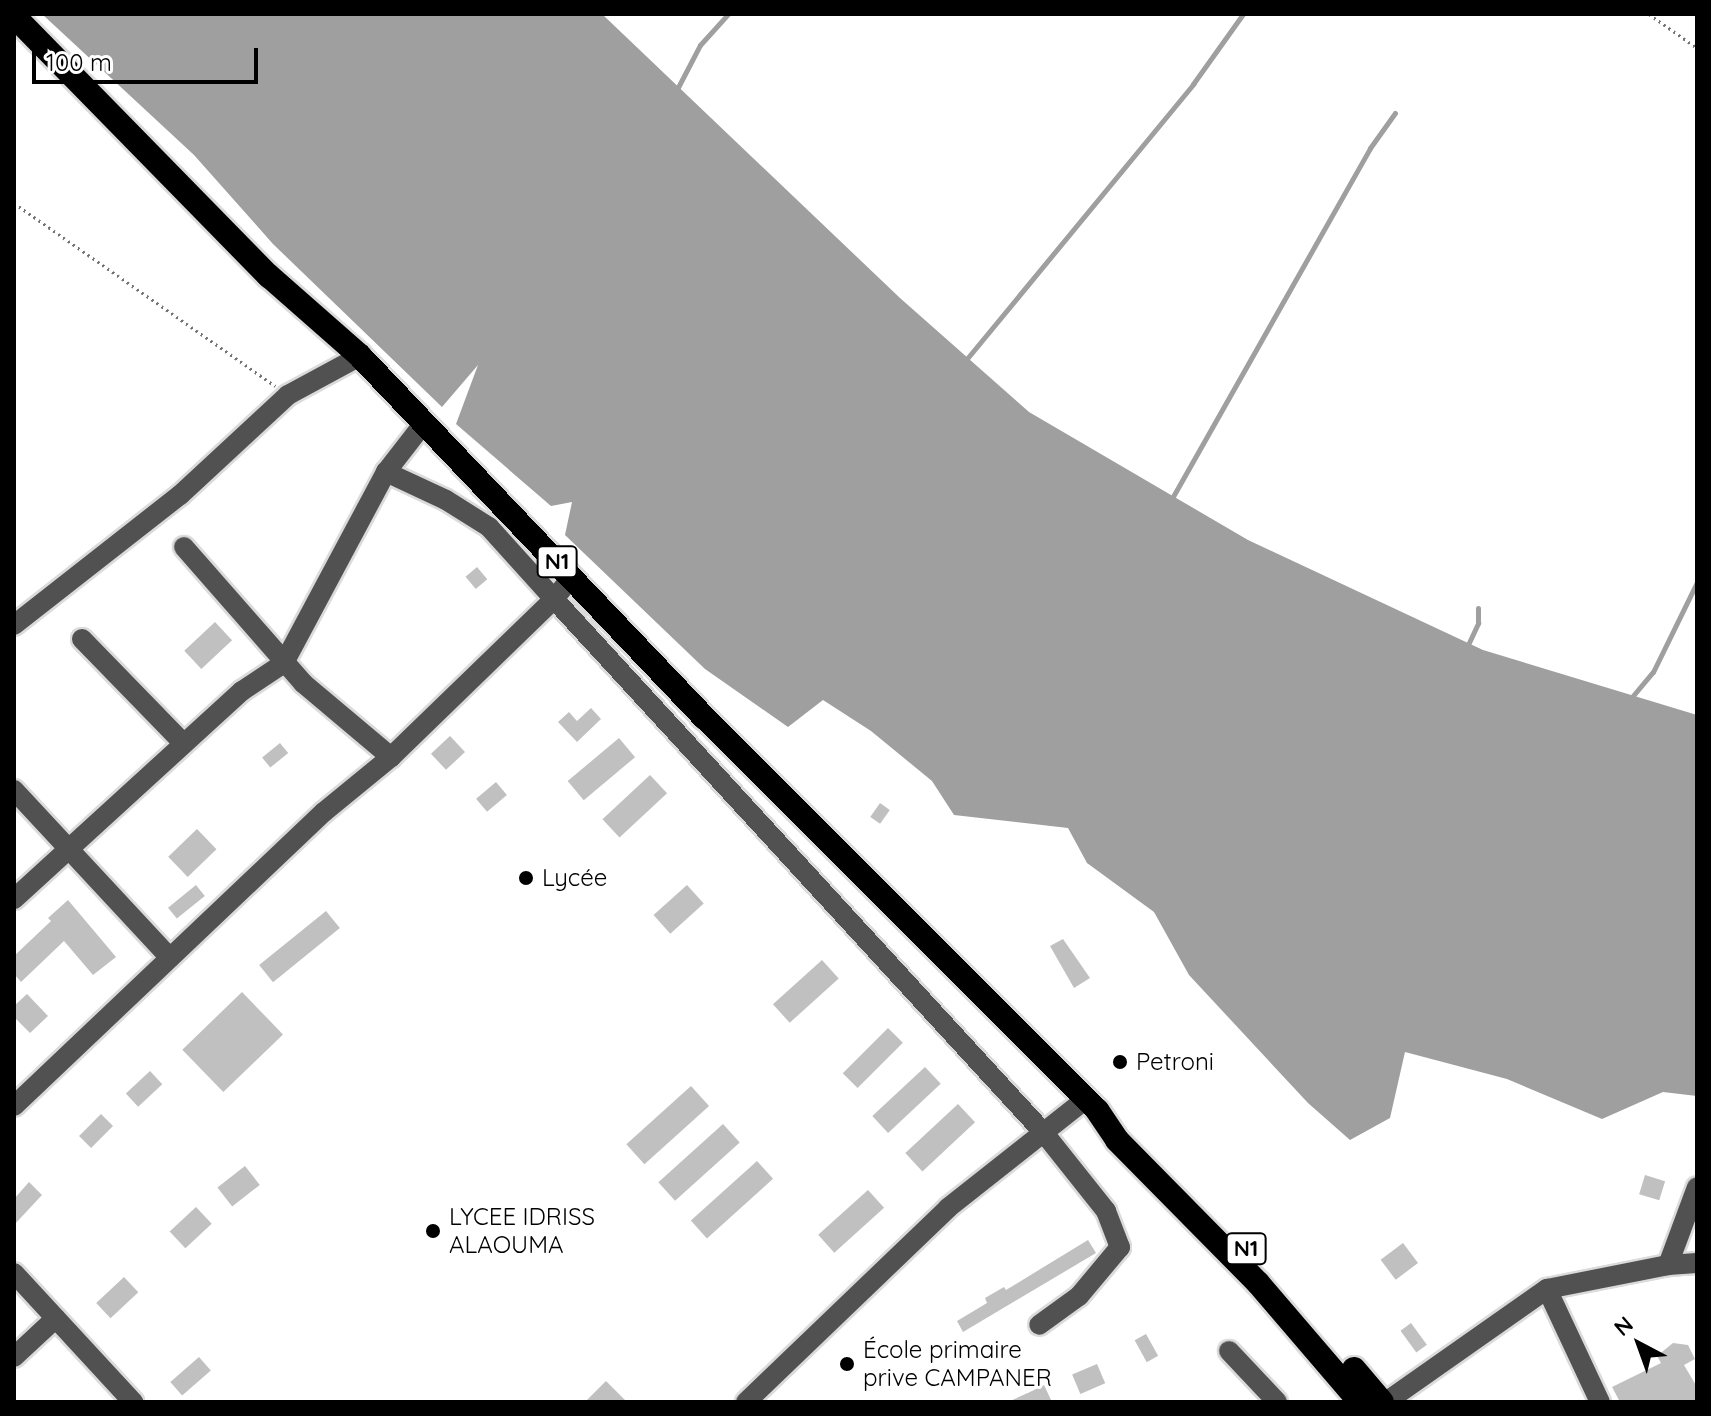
<!DOCTYPE html>
<html>
<head>
<meta charset="utf-8">
<style>
  body { margin:0 }
  #map { position:relative; width:1711px; height:1416px; overflow:hidden; background:#fff; font-family:Quicksand,sans-serif }
  div>[style] { position:absolute }
  .water>* { inset:0; background:#9f9f9f }
  .stream>* { height:5px; margin:-2.5px; padding:0 2.5px; transform-origin:2.5px; border-radius:2.5px; background:#9f9f9f }
  .building>* { inset:0; background:#c0c0c0; transform-origin:0 0 }
  .path>* { height:3px; margin-top:-1.5px; transform-origin:0; background:repeating-linear-gradient(90deg,#737373 0 2px,transparent 0 6px) }
  .roads { filter:drop-shadow(2px 0 #dbdbdb) drop-shadow(-2px 0 #dbdbdb) drop-shadow(0 2px #dbdbdb) drop-shadow(0 -2px #dbdbdb) }
  .minor>* { height:20px; margin:-10px; padding:0 10px; transform-origin:10px; border-radius:10px; background:#515151 }
  .highway>* { height:24px; margin:-12px; padding:0 12px; transform-origin:12px; border-radius:12px; background:#000 }
  .dots>* { width:22px; height:22px; translate:-50% -50%; box-sizing:border-box; border:4px solid #fff; border-radius:50% }
  span { translate:-50% -50%; white-space:nowrap; text-align:center; line-height:1.15; -webkit-text-stroke:6px #fff; paint-order:stroke }
  .shield-label span { padding:2px 6px; background:#fff; border:2px solid; border-radius:6px; -webkit-text-stroke-width:0 }
  .shield-label { font-size:22px; color:#000; font-weight:700 }
  .poi-label { font-size:24px; color:#000 }
  .left { translate:0 -50%; text-align:left }
  .frame { position:absolute; inset:0; border:16px solid #000; pointer-events:none }
  .north { position:absolute; left:1599px; top:1304px; width:80px; height:80px; -webkit-text-stroke:6px #fff; paint-order:stroke; rotate:319deg; font-size:22px; font-weight:700; line-height:32px; text-align:center; color:#000 }
  .north::after { content:''; display:block; margin:auto; width:28px; height:36px; background:#000; clip-path:polygon(50% 0,100% 100%,50% 72%,0 100%) }
  .scale { position:absolute; left:32px; top:48px; width:226px; height:36px; box-sizing:border-box; border:4px solid #000; border-top:0; padding-left:10px; font-size:24px; line-height:28px; white-space:nowrap; color:#000; -webkit-text-stroke:6px #fff; paint-order:stroke }
</style>
</head>
<body>
<div id="map">
  <div class="water">
    <i style="clip-path:polygon(42px 14px,602px 14px,900px 298px,1029px 412px,1248px 540px,1483px 650px,1697px 715px,1697px 1096px,1663px 1092px,1602px 1119px,1507px 1079px,1405px 1052px,1390px 1118px,1350px 1140px,1308px 1103px,1189px 975px,1154px 912px,1087px 863px,1068px 828px,954px 815px,932px 781px,871px 731px,823px 700px,788px 727px,705px 669px,565px 535px,572px 502px,551px 506px,456px 424px,478px 365px,442px 407px,273px 244px,194px 155px)"></i>
  </div>
  <div class="stream">
    <i style="left:675px;top:93px;width:54px;rotate:-62.5deg"></i>
    <i style="left:700px;top:45px;width:42px;rotate:-47.9deg"></i>
    <i style="left:965px;top:361px;width:359px;rotate:-50.5deg"></i>
    <i style="left:1193px;top:84px;width:86px;rotate:-54.5deg"></i>
    <i style="left:1171px;top:500px;width:404px;rotate:-60.5deg"></i>
    <i style="left:1370px;top:148px;width:43px;rotate:-54.5deg"></i>
    <i style="left:1466px;top:649px;width:29px;rotate:-65deg"></i>
    <i style="left:1478px;top:623px;width:15px;rotate:-90deg"></i>
    <i style="left:1631px;top:698px;width:34px;rotate:-50deg"></i>
    <i style="left:1653px;top:672px;width:100px;rotate:-63.9deg"></i>
  </div>
  <div class="building">
    <i style="left:477px;top:567px;width:16px;height:15px;rotate:50deg"></i>
    <i style="left:215px;top:622px;width:25px;height:42px;rotate:47deg"></i>
    <i style="clip-path:polygon(591px 708px,601px 719px,577px 742px,558px 722px,569px 712px,577px 721px)"></i>
    <i style="left:450px;top:736px;width:22px;height:26px;rotate:47deg"></i>
    <i style="left:619px;top:738px;width:25px;height:67px;rotate:50deg"></i>
    <i style="left:280px;top:743px;width:13px;height:23px;rotate:51deg"></i>
    <i style="left:650px;top:775px;width:25px;height:65px;rotate:47deg"></i>
    <i style="left:496px;top:782px;width:17px;height:26px;rotate:50deg"></i>
    <i style="left:880px;top:803px;width:12px;height:17px;rotate:35deg"></i>
    <i style="left:197px;top:829px;width:28px;height:40px;rotate:46deg"></i>
    <i style="left:196px;top:885px;width:14px;height:36px;rotate:51deg"></i>
    <i style="left:687px;top:885px;width:25px;height:45px;rotate:48deg"></i>
    <i style="clip-path:polygon(68px 900px,116px 957px,93px 975px,64px 941px,21px 982px,14px 974px,14px 956px,51px 921px,48px 918px)"></i>
    <i style="left:326px;top:911px;width:22px;height:86px;rotate:51deg"></i>
    <i style="clip-path:polygon(1063px 939px,1090px 978px,1074px 988px,1050px 946px)"></i>
    <i style="left:822px;top:960px;width:25px;height:66px;rotate:48deg"></i>
    <i style="left:242px;top:992px;width:59px;height:83px;rotate:46deg"></i>
    <i style="clip-path:polygon(27px 994px,48px 1016px,30px 1033px,14px 1017px,14px 1006px)"></i>
    <i style="left:888px;top:1028px;width:21px;height:64px;rotate:45deg"></i>
    <i style="left:925px;top:1067px;width:23px;height:72px;rotate:47deg"></i>
    <i style="left:150px;top:1071px;width:18px;height:33px;rotate:47deg"></i>
    <i style="left:691px;top:1086px;width:27px;height:87px;rotate:48deg"></i>
    <i style="left:958px;top:1104px;width:25px;height:72px;rotate:47deg"></i>
    <i style="left:101px;top:1114px;width:17px;height:31px;rotate:45deg"></i>
    <i style="left:723px;top:1124px;width:25px;height:87px;rotate:48deg"></i>
    <i style="left:757px;top:1161px;width:24px;height:89px;rotate:48deg"></i>
    <i style="left:245px;top:1166px;width:24px;height:35px;rotate:52deg"></i>
    <i style="left:1645px;top:1175px;width:21px;height:20px;rotate:17deg"></i>
    <i style="clip-path:polygon(29px 1182px,42px 1195px,14px 1225px,14px 1199px)"></i>
    <i style="left:868px;top:1190px;width:24px;height:67px;rotate:48deg"></i>
    <i style="left:196px;top:1207px;width:23px;height:36px;rotate:47deg"></i>
    <i style="clip-path:polygon(1088px 1240px,1096px 1253px,963px 1332px,957px 1321px,987px 1303px,985px 1298px,1004px 1287px,1006px 1290px)"></i>
    <i style="left:1403px;top:1243px;width:25px;height:28px;rotate:53deg"></i>
    <i style="left:124px;top:1277px;width:21px;height:38px;rotate:47deg"></i>
    <i style="left:1411px;top:1323px;width:27px;height:13px;rotate:54deg"></i>
    <i style="left:1146px;top:1334px;width:25px;height:13px;rotate:61deg"></i>
    <i style="clip-path:polygon(1673px 1343px,1688px 1345px,1695px 1359px,1684px 1365px,1697px 1387px,1697px 1402px,1620px 1402px,1612px 1387px,1661px 1363px,1657px 1356px)"></i>
    <i style="left:199px;top:1357px;width:18px;height:38px;rotate:49deg"></i>
    <i style="left:1097px;top:1364px;width:21px;height:27px;rotate:67deg"></i>
    <i style="clip-path:polygon(606px 1381px,627px 1402px,585px 1402px)"></i>
    <i style="clip-path:polygon(1044px 1385px,1052px 1402px,1008px 1402px,1032px 1391px)"></i>
  </div>
  <div class="path">
    <i style="left:1649px;top:14px;width:59px;rotate:35.3deg"></i>
    <i style="left:14px;top:203px;width:319px;rotate:35deg"></i>
  </div>
  <div class="roads">
    <div class="minor">
      <i style="left:386px;top:472px;width:66px;rotate:25deg"></i>
      <i style="left:446px;top:500px;width:51px;rotate:32.1deg"></i>
      <i style="left:489px;top:527px;width:97px;rotate:47.9deg"></i>
      <i style="left:554px;top:599px;width:28px;rotate:-51deg"></i>
      <i style="left:184px;top:547px;width:181px;rotate:48.8deg"></i>
      <i style="left:303px;top:683px;width:115px;rotate:40.1deg"></i>
      <i style="left:14px;top:625px;width:211px;rotate:-38.1deg"></i>
      <i style="left:180px;top:495px;width:147px;rotate:-42.8deg"></i>
      <i style="left:288px;top:395px;width:82px;rotate:-28.4deg"></i>
      <i style="left:82px;top:639px;width:146px;rotate:45.8deg"></i>
      <i style="left:14px;top:790px;width:229px;rotate:47.1deg"></i>
      <i style="left:14px;top:899px;width:309px;rotate:-42.4deg"></i>
      <i style="left:242px;top:691px;width:50px;rotate:-33.7deg"></i>
      <i style="left:284px;top:663px;width:217px;rotate:-61.9deg"></i>
      <i style="left:386px;top:472px;width:62px;rotate:-52.2deg"></i>
      <i style="left:14px;top:1106px;width:427px;rotate:-43.5deg"></i>
      <i style="left:324px;top:812px;width:87px;rotate:-39.4deg"></i>
      <i style="left:391px;top:757px;width:227px;rotate:-44.1deg"></i>
      <i style="left:554px;top:599px;width:725px;rotate:47.46deg"></i>
      <i style="left:1044px;top:1133px;width:100px;rotate:51.5deg"></i>
      <i style="left:1106px;top:1211px;width:39px;rotate:69deg"></i>
      <i style="left:1120px;top:1247px;width:64px;rotate:129.9deg"></i>
      <i style="left:1079px;top:1296px;width:49px;rotate:144.1deg"></i>
      <i style="left:1668px;top:1265px;width:29px;rotate:-4deg"></i>
      <i style="left:14px;top:1273px;width:176px;rotate:47.3deg"></i>
      <i style="left:1547px;top:1289px;width:125px;rotate:64.9deg"></i>
      <i style="left:1229px;top:1351px;width:70px;rotate:46.7deg"></i>
      <i style="left:14px;top:1357px;width:57px;rotate:-42.9deg"></i>
      <i style="left:746px;top:1402px;width:280px;rotate:-43.8deg"></i>
      <i style="left:948px;top:1208px;width:176px;rotate:-38.3deg"></i>
      <i style="left:1386px;top:1402px;width:197px;rotate:-35.1deg"></i>
      <i style="left:1547px;top:1289px;width:123px;rotate:-11.2deg"></i>
      <i style="left:1668px;top:1265px;width:83px;rotate:-69.6deg"></i>
    </div>
    <div class="highway">
      <i style="left:14px;top:16px;width:364px;rotate:45.6deg"></i>
      <i style="left:269px;top:276px;width:121px;rotate:41.3deg"></i>
      <i style="left:360px;top:356px;width:499px;rotate:46.4deg"></i>
      <i style="left:704px;top:717px;width:556px;rotate:45deg"></i>
      <i style="left:1097px;top:1110px;width:36px;rotate:56deg"></i>
      <i style="left:1117px;top:1140px;width:201px;rotate:45.4deg"></i>
      <i style="left:1258px;top:1283px;width:157px;rotate:49.4deg"></i>
      <i style="left:1354px;top:1369px;width:43px;rotate:49.7deg"></i>
    </div>
  </div>
  <div class="dots">
    <i style="left:526px;top:878px;background:#000"></i>
    <i style="left:1120px;top:1062px;background:#000"></i>
    <i style="left:433px;top:1231px;background:#000"></i>
    <i style="left:847px;top:1364px;background:#000"></i>
  </div>
  <div class="shield-label">
    <span style="left:557px;top:562px">N1</span>
    <span style="left:1246px;top:1249px">N1</span>
  </div>
  <div class="poi-label">
    <span class="left" style="left:542px;top:878px">Lycée</span>
    <span class="left" style="left:1136px;top:1062px">Petroni</span>
    <span class="left" style="left:449px;top:1231px">LYCEE IDRISS<br>ALAOUMA</span>
    <span class="left" style="left:863px;top:1364px">École primaire<br>prive CAMPANER</span>
  </div>
  <div class="frame"></div>
  <div class="north">N</div>
  <div class="scale">100 m</div>
</div>
</body>
</html>
